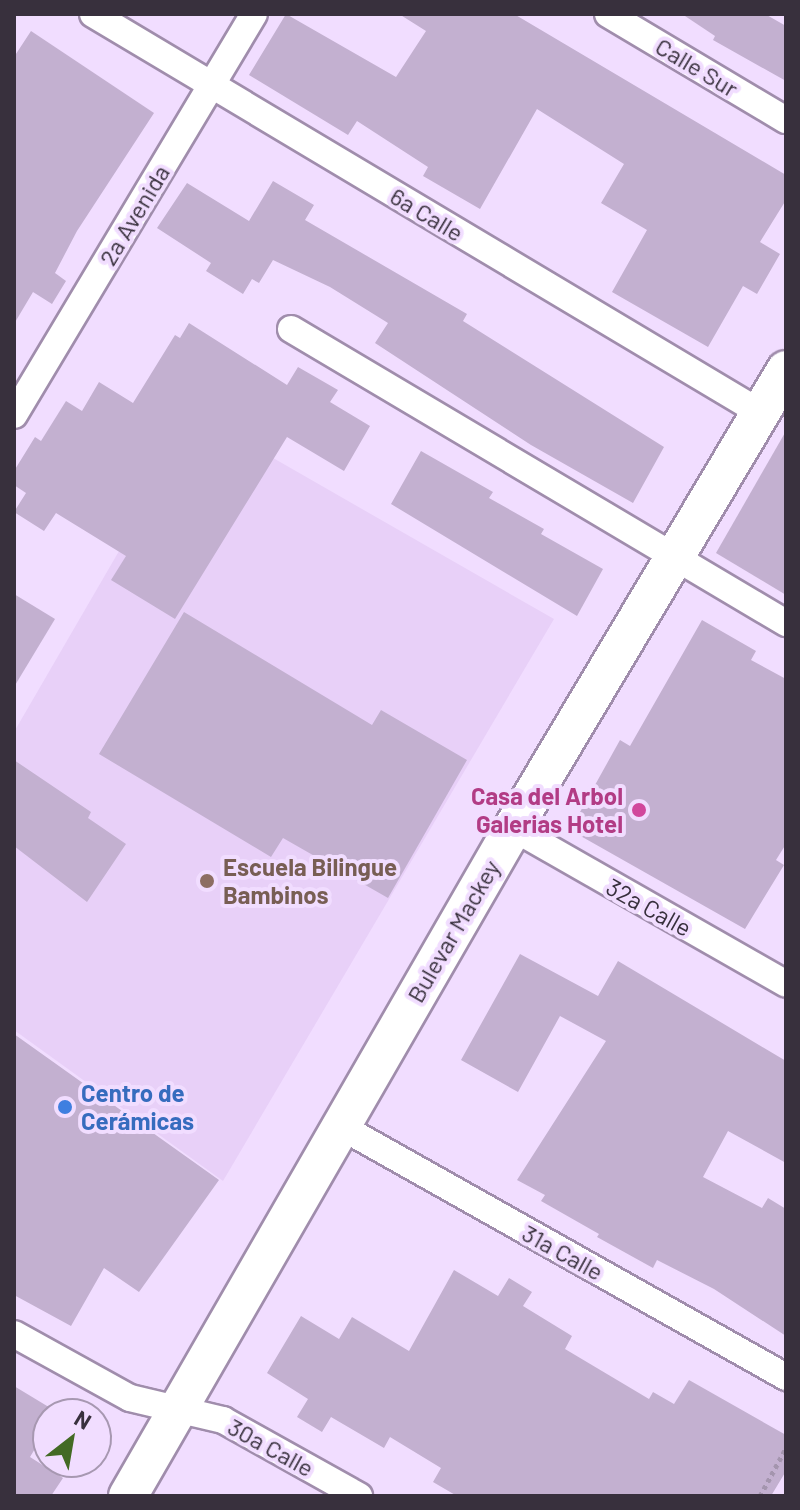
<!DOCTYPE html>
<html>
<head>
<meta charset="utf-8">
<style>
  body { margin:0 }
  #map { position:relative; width:800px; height:1510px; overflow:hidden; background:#f1ddff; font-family:Barlow,sans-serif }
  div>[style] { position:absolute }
  .built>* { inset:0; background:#e8d0f8 }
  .building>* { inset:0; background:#c3b0d0 }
  .path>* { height:5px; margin-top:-2.5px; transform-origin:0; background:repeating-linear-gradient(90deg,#a495ae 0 4px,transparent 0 8px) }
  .roads { filter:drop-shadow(2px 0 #a08dac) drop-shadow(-2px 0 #a08dac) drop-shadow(0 2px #a08dac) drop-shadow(0 -2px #a08dac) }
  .street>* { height:26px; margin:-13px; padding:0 13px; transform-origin:13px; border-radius:13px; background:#fff }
  .secondary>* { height:38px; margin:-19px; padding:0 19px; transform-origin:19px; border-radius:19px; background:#fff }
  .dots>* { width:22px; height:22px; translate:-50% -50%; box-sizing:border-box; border:4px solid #f1ddff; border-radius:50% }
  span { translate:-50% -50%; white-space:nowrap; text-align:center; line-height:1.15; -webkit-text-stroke:8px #f1ddff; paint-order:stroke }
  .street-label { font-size:24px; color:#38303d }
  .hotel-label { font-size:24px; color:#b23c85; font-weight:700 }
  .right { translate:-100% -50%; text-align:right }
  .education-label { font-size:24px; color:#785e54; font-weight:700 }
  .left { translate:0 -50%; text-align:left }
  .shop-label { font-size:24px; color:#366cbe; font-weight:700 }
  .frame { position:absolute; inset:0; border:16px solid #38303d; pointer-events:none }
  .north { position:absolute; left:32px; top:1398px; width:80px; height:80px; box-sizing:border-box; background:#f1ddff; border:2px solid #a798b1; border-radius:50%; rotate:31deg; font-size:22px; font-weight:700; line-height:32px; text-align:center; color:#38303d }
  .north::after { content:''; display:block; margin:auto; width:28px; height:36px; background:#436a24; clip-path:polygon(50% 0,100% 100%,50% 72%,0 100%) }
</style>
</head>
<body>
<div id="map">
  <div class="built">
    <i style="clip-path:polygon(198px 415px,554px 619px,223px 1181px,14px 1030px,14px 732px)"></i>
  </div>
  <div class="building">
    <i style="clip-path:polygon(286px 14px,396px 77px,426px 31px,399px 14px,514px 14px,786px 175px,786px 200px,760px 242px,780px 254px,757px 294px,743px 286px,708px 347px,612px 292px,647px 230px,601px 203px,624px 164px,537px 109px,480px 209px,423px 176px,428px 167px,357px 121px,348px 135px,249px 75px)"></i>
    <i style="clip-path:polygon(682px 14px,765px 14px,786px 26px,786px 81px,713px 40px,715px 36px)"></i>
    <i style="clip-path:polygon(31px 31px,154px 113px,77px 231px,55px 273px,66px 281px,52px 304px,33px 292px,14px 324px,14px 57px)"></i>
    <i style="clip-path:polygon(273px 181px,314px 205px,305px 220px,467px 314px,463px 321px,664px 447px,633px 503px,531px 445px,375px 343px,388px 323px,330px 287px,273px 260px,259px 283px,252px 279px,243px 294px,206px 271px,211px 263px,157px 228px,187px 183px,249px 221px)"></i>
    <i style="clip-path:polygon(189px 323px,287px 385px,298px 367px,338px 390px,330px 402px,370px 426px,344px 471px,287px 437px,175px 619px,111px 580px,126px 556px,56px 513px,44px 531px,14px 512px,26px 493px,14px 485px,14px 471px,35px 437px,41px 441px,66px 401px,82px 411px,99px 382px,133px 403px,175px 335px,180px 338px)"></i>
    <i style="clip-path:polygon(786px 431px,786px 595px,716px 553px)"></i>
    <i style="clip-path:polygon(421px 451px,493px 492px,489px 498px,544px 529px,541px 534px,603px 569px,577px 616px,391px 504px)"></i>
    <i style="clip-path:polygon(14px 594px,55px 619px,14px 687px)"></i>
    <i style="clip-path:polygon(184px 612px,372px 725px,381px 710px,467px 760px,388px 898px,283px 838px,271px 857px,99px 754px)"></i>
    <i style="clip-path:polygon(702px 620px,756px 651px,751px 660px,786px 679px,786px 844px,776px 860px,784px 865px,745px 929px,570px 830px,620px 740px,630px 746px)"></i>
    <i style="clip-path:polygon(14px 760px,91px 812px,88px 818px,126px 844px,87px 902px,14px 846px)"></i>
    <i style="clip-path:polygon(520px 954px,598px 996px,618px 961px,786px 1061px,786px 1163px,728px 1131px,703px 1177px,762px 1208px,768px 1198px,786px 1209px,786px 1336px,714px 1289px,657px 1260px,653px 1268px,597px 1237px,599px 1234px,541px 1201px,545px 1195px,517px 1180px,606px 1041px,560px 1016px,518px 1092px,461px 1060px)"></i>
    <i style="clip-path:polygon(14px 1034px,219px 1180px,139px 1292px,104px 1268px,71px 1326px,14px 1295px)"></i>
    <i style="clip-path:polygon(454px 1270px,498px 1296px,509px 1278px,532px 1292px,523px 1306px,572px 1336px,565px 1349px,649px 1399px,653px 1392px,674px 1404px,689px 1380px,786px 1435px,786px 1471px,771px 1496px,457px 1496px,433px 1482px,441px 1468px,390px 1437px,384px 1448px,331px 1417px,322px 1432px,297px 1417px,308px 1399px,267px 1373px,301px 1316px,339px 1339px,352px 1317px,409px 1351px)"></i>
    <i style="clip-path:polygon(14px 1386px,57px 1412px,48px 1414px,48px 1427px,30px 1457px,63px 1478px,51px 1496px,14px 1496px)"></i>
  </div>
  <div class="path">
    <i style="left:760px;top:1496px;width:55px;rotate:-61.6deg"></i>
  </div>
  <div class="roads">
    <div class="street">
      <i style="left:93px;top:14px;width:778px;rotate:30.85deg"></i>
      <i style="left:608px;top:14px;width:207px;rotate:30.8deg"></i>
      <i style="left:291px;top:329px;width:576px;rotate:30.71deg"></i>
      <i style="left:14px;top:415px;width:467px;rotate:-59.1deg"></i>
      <i style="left:513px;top:828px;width:314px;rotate:29.7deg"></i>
      <i style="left:340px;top:1126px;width:512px;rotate:29.37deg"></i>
      <i style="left:14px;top:1334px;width:132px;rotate:28.9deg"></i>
      <i style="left:130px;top:1398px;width:96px;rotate:13.3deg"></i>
      <i style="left:223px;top:1420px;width:156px;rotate:29.2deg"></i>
    </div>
    <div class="secondary">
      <i style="left:128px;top:1496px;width:771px;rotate:-60.04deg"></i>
      <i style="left:513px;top:828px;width:533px;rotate:-59.2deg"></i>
    </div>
  </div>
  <div class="dots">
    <i style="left:639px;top:810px;background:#d1479c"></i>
    <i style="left:207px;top:881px;background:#8d6e63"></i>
    <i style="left:65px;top:1107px;background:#3f7fe0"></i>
  </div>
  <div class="street-label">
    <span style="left:697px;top:67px;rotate:31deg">Calle Sur</span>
    <span style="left:427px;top:214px;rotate:31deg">6a Calle</span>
    <span style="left:134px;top:215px;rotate:-59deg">2a Avenida</span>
    <span style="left:649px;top:907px;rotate:29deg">32a Calle</span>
    <span style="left:453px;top:931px;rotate:-60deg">Bulevar Mackey</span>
    <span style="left:563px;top:1252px;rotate:29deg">31a Calle</span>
    <span style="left:271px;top:1447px;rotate:29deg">30a Calle</span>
  </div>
  <div class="hotel-label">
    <span class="right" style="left:623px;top:810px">Casa del Arbol<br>Galerias Hotel</span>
  </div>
  <div class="education-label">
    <span class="left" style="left:223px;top:881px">Escuela Bilingue<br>Bambinos</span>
  </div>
  <div class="shop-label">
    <span class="left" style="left:81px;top:1107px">Centro de<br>Cerámicas</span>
  </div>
  <div class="frame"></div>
  <div class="north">N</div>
</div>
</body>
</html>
